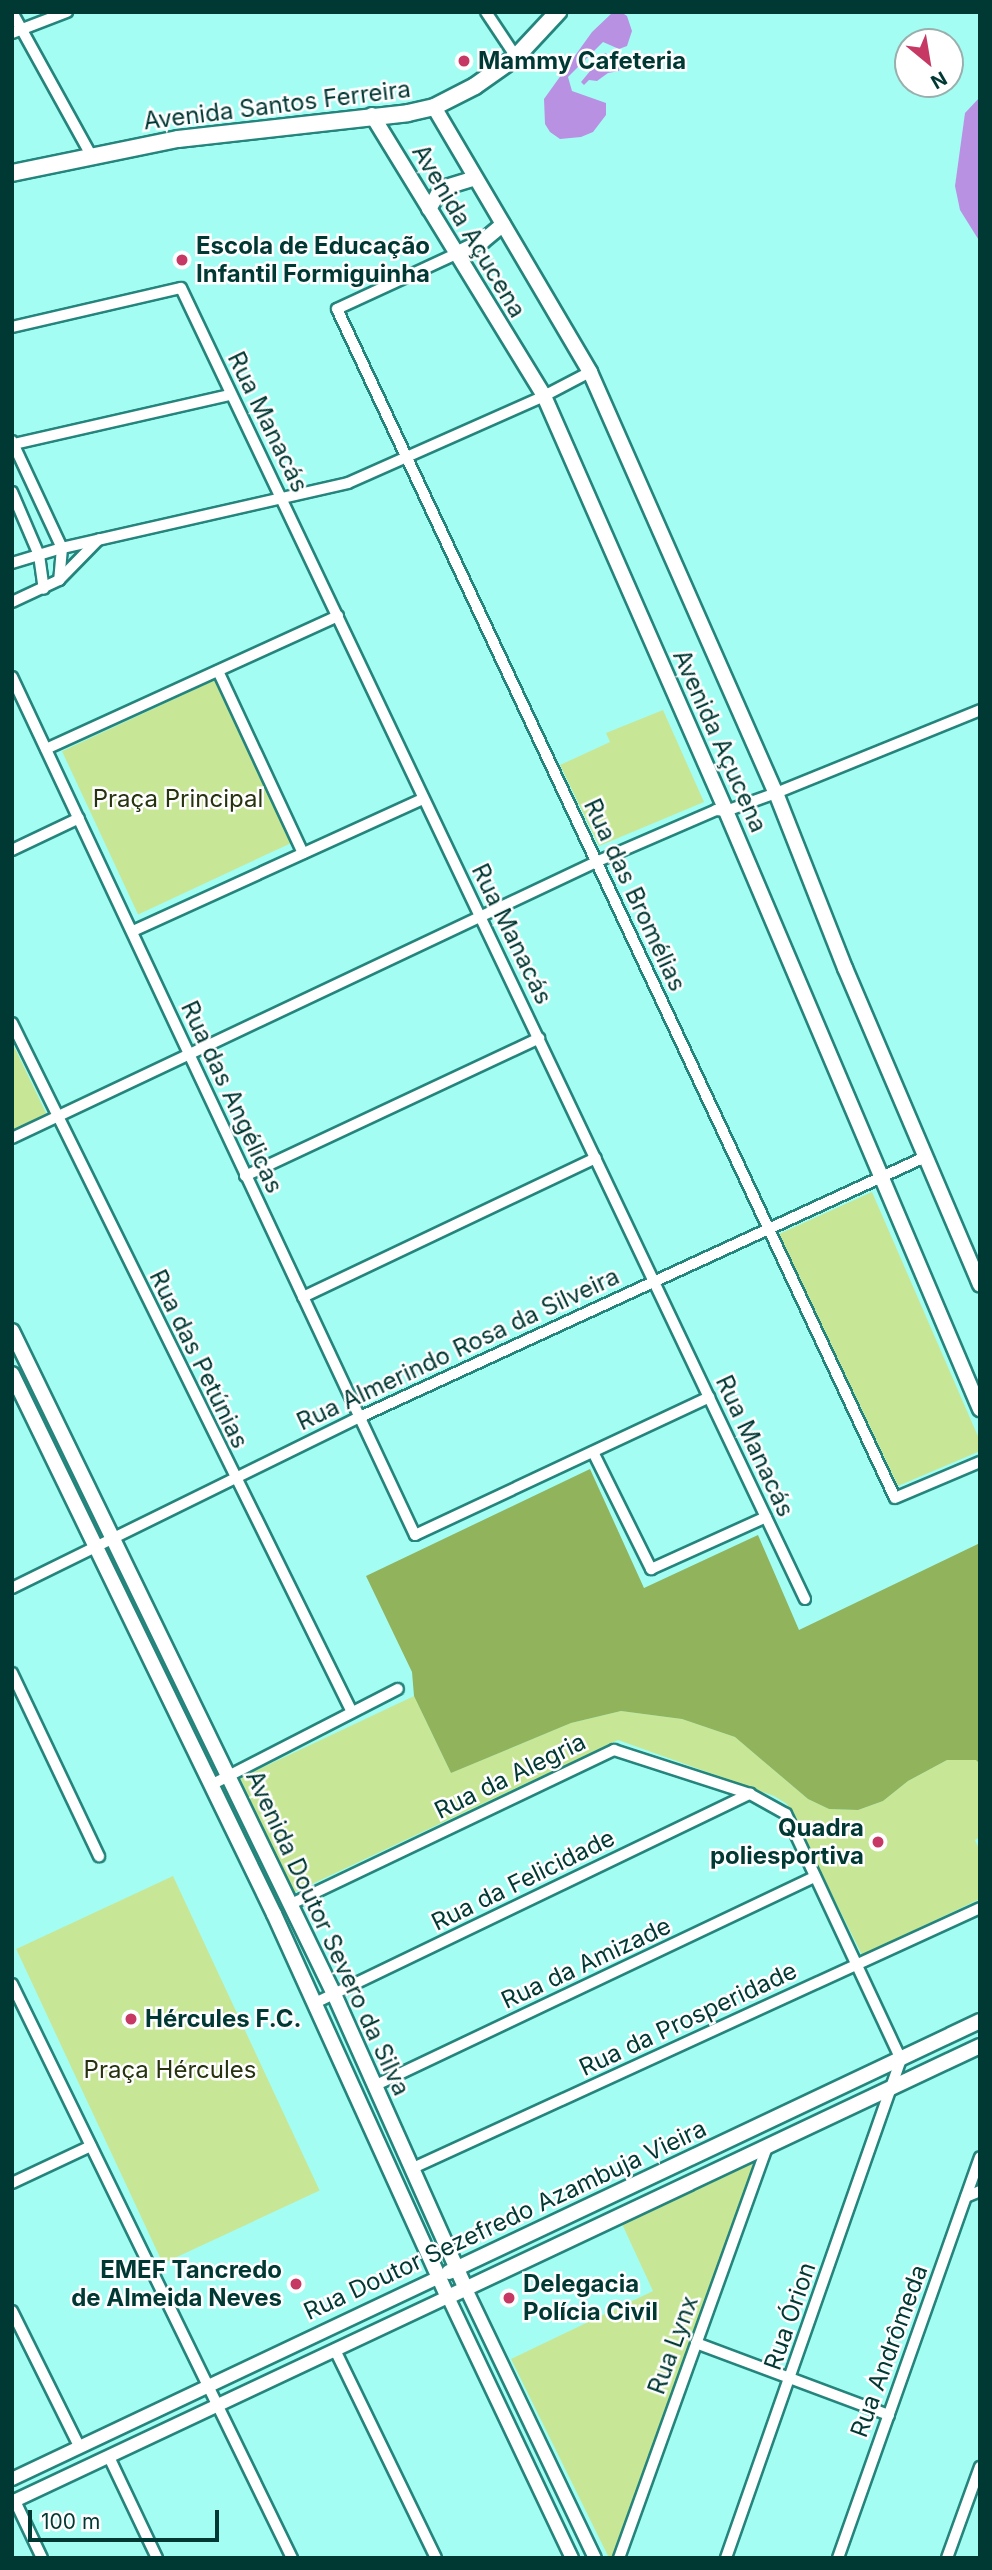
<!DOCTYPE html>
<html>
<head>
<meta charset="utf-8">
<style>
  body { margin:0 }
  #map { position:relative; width:992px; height:2570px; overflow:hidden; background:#a4fdf3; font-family:Inter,sans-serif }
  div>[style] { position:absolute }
  .green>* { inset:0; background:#c7e797; transform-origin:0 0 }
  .forest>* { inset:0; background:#91b35b }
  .water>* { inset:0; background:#b991e2 }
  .roads { filter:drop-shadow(2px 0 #25847c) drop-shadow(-2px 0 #25847c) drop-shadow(0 2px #25847c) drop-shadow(0 -2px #25847c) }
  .minor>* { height:10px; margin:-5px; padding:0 5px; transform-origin:5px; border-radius:5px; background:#fff }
  .tertiary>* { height:12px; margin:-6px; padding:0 6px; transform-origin:6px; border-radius:6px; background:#fff }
  .secondary>* { height:14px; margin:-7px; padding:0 7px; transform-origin:7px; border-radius:7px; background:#fff }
  .primary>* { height:16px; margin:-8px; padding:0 8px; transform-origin:8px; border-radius:8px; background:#fff }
  .dots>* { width:19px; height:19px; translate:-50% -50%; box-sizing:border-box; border:4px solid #fff; border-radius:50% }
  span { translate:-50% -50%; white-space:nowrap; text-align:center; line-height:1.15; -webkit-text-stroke:5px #fff; paint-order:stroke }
  .poi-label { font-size:24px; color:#003833; font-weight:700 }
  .left { translate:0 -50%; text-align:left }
  .right { translate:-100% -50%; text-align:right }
  .street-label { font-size:24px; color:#003833 }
  .park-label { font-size:24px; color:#26330e }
  .frame { position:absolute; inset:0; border:14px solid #003833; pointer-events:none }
  .north { position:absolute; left:894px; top:28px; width:70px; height:70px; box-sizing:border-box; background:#fff; border:2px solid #99afad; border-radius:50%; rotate:150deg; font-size:19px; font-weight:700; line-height:28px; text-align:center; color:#003833 }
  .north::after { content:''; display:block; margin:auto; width:24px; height:32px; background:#c73965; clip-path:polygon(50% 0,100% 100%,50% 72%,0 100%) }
  .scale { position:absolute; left:28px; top:2510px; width:191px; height:32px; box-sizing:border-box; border:4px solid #003833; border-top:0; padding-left:9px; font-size:21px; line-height:24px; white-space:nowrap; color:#003833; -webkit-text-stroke:5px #fff; paint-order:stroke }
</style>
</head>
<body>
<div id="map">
  <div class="green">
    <i style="left:217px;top:679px;width:180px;height:171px;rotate:65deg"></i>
    <i style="clip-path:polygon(663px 710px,704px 802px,599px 846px,560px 765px,610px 742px,606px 733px)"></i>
    <i style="clip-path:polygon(12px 1042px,47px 1115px,12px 1132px)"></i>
    <i style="clip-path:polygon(872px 1192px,980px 1441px,980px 1451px,898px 1486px,779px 1234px)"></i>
    <i style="clip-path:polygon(414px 1696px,451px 1773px,571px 1723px,621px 1711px,682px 1719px,735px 1737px,808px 1799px,829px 1809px,858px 1810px,883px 1801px,908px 1781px,947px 1760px,977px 1760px,980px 1764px,980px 1837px,975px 1840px,980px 1851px,980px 1899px,862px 1955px,787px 1804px,774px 1796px,618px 1740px,293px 1893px,240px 1778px)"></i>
    <i style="left:173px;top:1876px;width:347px;height:173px;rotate:65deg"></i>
    <i style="clip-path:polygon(757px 2158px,614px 2558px,609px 2558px,511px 2359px,653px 2291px,622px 2224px)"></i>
  </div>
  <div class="forest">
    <i style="clip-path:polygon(590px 1469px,644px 1588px,758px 1535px,799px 1630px,980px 1543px,980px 1764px,976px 1760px,947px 1760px,908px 1781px,883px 1801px,858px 1810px,829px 1809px,808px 1799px,735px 1737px,682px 1719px,621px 1711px,571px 1723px,451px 1773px,414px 1696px,412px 1672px,366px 1576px)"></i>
  </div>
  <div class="water">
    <i style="clip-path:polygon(621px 12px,627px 16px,632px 31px,627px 46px,619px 49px,603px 42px,568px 77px,572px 91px,606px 103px,606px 115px,593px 132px,581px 137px,560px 139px,550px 132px,545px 124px,544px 99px,592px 32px,612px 13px)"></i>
    <i style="clip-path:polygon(605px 53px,619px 60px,621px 63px,619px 71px,608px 73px,597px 81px,589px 80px,584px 85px,581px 82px)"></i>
    <i style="clip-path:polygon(980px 97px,980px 242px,960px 210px,955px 186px,965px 113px)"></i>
  </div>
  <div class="roads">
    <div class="minor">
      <i style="left:12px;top:12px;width:163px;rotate:61.1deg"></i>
      <i style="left:486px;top:12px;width:54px;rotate:56.3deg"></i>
      <i style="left:12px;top:33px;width:59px;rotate:-20.9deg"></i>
      <i style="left:456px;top:254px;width:131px;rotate:155.2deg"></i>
      <i style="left:337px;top:309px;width:1313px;rotate:64.86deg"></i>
      <i style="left:895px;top:1498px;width:92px;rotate:-23deg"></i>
      <i style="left:12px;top:327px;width:173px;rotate:-13deg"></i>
      <i style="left:181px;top:288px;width:1452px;rotate:64.55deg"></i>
      <i style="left:12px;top:441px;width:118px;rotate:65deg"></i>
      <i style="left:62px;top:548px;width:32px;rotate:95deg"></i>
      <i style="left:14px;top:444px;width:221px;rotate:-12.8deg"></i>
      <i style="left:12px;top:492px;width:69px;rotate:66.8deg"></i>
      <i style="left:39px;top:555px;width:34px;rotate:82deg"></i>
      <i style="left:12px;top:563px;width:52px;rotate:-16.7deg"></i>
      <i style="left:62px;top:548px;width:293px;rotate:-12.8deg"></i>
      <i style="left:348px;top:483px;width:214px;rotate:-23.9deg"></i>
      <i style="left:544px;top:396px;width:52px;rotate:-27.6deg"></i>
      <i style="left:12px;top:602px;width:52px;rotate:-25.1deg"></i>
      <i style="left:59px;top:580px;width:57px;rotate:-45.7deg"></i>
      <i style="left:218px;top:671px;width:201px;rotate:65deg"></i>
      <i style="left:12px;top:677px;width:948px;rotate:64.84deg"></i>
      <i style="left:415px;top:1535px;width:325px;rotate:-25.1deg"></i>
      <i style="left:46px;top:749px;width:321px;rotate:-24.5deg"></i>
      <i style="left:12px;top:850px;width:74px;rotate:-25.5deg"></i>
      <i style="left:133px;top:931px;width:318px;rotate:-24.5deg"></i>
      <i style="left:12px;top:1023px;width:768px;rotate:63.74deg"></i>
      <i style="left:12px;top:1138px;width:646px;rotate:-25.3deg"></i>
      <i style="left:596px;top:862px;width:131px;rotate:-23.4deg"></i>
      <i style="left:716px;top:810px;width:10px;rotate:6deg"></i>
      <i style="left:726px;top:811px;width:53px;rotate:-19.8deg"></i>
      <i style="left:776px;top:793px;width:220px;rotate:-22.1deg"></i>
      <i style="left:245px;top:1176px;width:325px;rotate:-25.1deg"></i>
      <i style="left:303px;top:1297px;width:324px;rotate:-25.4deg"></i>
      <i style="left:593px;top:1452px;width:131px;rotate:63.6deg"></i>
      <i style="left:651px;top:1569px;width:126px;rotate:-24.3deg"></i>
      <i style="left:12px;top:1588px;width:388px;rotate:-26.2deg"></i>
      <i style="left:360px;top:1417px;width:622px;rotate:-24.71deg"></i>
      <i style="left:12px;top:1673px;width:203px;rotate:64.6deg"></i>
      <i style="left:211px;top:1785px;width:210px;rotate:-27.2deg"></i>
      <i style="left:291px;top:1904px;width:358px;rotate:-25.5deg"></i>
      <i style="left:614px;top:1750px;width:143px;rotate:17.9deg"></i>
      <i style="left:750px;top:1794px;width:41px;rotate:29.1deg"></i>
      <i style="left:786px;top:1814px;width:271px;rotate:64.9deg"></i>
      <i style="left:901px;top:2059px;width:529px;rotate:109.33deg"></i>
      <i style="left:12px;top:1984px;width:639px;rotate:64deg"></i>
      <i style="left:315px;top:2003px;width:483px;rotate:-25.7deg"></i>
      <i style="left:374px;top:2086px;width:488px;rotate:-25.4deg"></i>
      <i style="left:413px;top:2168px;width:624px;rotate:-24.63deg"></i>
      <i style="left:12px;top:2183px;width:87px;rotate:-25.1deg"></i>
      <i style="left:966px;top:2197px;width:15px;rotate:-23deg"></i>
      <i style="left:12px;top:2311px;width:151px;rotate:63.6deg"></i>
      <i style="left:696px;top:2343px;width:206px;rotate:20.5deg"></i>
      <i style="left:335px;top:2350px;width:231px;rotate:64.1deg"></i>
      <i style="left:109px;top:2457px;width:112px;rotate:64.6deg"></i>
      <i style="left:15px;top:2501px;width:63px;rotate:64.7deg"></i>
      <i style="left:619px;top:2558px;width:438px;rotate:-70.2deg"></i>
      <i style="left:838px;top:2558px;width:425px;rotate:-70.5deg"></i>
      <i style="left:947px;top:2558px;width:97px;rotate:-70.1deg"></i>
    </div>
    <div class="tertiary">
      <i style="left:466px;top:2289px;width:298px;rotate:64.4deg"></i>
      <i style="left:12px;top:2479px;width:472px;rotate:-25.3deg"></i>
      <i style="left:12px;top:2502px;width:482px;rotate:-25.2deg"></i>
      <i style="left:448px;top:2297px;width:289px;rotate:64.6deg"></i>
    </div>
    <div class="secondary">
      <i style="left:434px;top:107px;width:308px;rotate:59.5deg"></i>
      <i style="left:590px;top:372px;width:460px;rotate:66.2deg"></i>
      <i style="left:776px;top:793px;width:188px;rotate:68.5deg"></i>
      <i style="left:845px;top:968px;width:344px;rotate:66.9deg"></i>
      <i style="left:372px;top:115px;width:329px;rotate:58.5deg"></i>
      <i style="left:544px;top:396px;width:453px;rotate:66.3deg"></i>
      <i style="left:726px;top:811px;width:650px;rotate:66.99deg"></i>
      <i style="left:429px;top:209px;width:17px;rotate:-59deg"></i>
      <i style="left:438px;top:194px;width:11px;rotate:-41deg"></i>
      <i style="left:446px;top:187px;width:30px;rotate:-17deg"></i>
      <i style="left:456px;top:254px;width:30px;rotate:-26deg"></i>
      <i style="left:483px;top:241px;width:26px;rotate:-40deg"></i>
      <i style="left:12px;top:1331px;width:737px;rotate:64.1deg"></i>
      <i style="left:334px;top:1994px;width:323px;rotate:65.9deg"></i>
      <i style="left:12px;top:1374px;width:600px;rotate:64.12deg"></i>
      <i style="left:274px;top:1914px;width:421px;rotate:65.6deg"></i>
      <i style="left:448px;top:2297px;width:588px;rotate:-25.26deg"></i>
      <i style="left:449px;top:2272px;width:587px;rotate:-25.3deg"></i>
    </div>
    <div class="primary">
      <i style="left:12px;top:173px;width:169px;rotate:-11.6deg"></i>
      <i style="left:178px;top:139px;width:231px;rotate:-6.4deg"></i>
      <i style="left:408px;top:113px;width:27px;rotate:-13deg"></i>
      <i style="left:434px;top:107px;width:46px;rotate:-27.1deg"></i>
      <i style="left:475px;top:86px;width:50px;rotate:-35.3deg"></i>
      <i style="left:516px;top:57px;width:62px;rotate:-47deg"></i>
    </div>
  </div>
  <div class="dots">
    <i style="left:464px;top:61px;background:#c73965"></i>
    <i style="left:182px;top:260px;background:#c73965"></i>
    <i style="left:878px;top:1842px;background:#c73965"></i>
    <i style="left:131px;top:2019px;background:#c73965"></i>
    <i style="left:296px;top:2284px;background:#c73965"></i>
    <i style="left:509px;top:2298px;background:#c73965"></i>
  </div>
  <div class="poi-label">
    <span class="left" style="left:478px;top:61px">Mammy Cafeteria</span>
    <span class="left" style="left:196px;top:260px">Escola de Educação<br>Infantil Formiguinha</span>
    <span class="right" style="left:864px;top:1842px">Quadra<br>poliesportiva</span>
    <span class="left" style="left:145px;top:2019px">Hércules F.C.</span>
    <span class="right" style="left:282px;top:2284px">EMEF Tancredo<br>de Almeida Neves</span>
    <span class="left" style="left:523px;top:2298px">Delegacia<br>Polícia Civil</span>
  </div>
  <div class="street-label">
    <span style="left:277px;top:105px;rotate:-7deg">Avenida Santos Ferreira</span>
    <span style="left:469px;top:231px;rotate:59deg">Avenida Açucena</span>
    <span style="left:268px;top:422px;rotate:64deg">Rua Manacás</span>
    <span style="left:720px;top:741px;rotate:66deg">Avenida Açucena</span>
    <span style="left:635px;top:895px;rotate:65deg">Rua das Bromélias</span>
    <span style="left:512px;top:934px;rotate:64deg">Rua Manacás</span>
    <span style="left:232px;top:1097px;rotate:65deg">Rua das Angélicas</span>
    <span style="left:458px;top:1349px;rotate:-25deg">Rua Almerindo Rosa da Silveira</span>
    <span style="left:199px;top:1359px;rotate:64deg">Rua das Petúnias</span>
    <span style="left:755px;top:1446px;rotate:65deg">Rua Manacás</span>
    <span style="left:510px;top:1776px;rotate:-26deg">Rua da Alegria</span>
    <span style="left:523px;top:1880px;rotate:-26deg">Rua da Felicidade</span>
    <span style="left:328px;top:1933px;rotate:65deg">Avenida Doutor Severo da Silva</span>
    <span style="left:586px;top:1963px;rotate:-25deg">Rua da Amizade</span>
    <span style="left:688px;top:2019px;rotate:-25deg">Rua da Prosperidade</span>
    <span style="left:505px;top:2220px;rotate:-25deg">Rua Doutor Sezefredo Azambuja Vieira</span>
    <span style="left:790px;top:2316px;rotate:-71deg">Rua Órion</span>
    <span style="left:673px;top:2345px;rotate:-70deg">Rua Lynx</span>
    <span style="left:889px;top:2351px;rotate:-70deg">Rua Andrômeda</span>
  </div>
  <div class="park-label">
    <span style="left:178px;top:799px">Praça Principal</span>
    <span style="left:170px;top:2070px">Praça Hércules</span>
  </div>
  <div class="frame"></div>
  <div class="north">N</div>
  <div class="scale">100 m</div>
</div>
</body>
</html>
